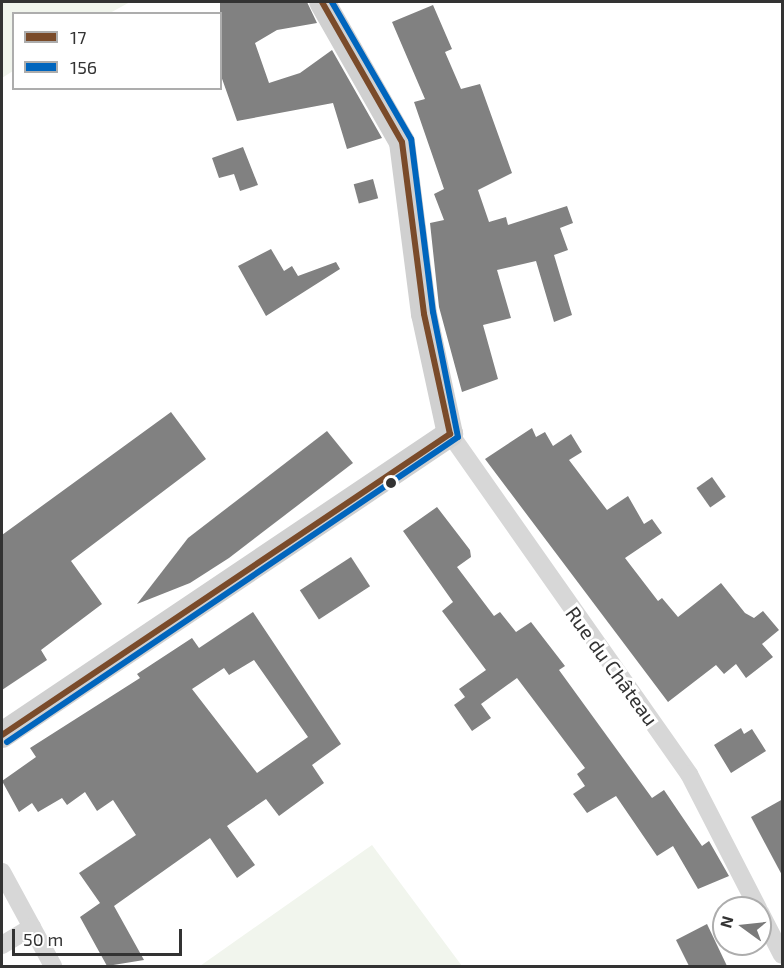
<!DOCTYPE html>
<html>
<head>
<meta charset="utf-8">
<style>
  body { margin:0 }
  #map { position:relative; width:784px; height:968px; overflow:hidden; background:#fff; font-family:"Exo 2",sans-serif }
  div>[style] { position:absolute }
  .green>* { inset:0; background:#f1f5ed }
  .building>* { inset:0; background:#818181; transform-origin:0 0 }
  .minor>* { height:18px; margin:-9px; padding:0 9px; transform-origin:9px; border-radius:9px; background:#d7d7d7 }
  .secondary>* { height:26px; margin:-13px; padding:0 13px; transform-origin:13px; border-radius:13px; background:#d0d0d0 }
  .bus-1>* { height:6px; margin:-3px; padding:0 3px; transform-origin:3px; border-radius:3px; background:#7a4b2a }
  .bus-2>* { height:6px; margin:-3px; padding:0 3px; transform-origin:3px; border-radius:3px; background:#0065bd }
  .dots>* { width:16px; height:16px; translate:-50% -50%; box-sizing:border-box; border:3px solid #fff; border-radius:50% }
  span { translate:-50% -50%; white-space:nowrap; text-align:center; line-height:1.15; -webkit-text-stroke:6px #fff; paint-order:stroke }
  .street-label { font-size:20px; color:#333 }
  .frame { position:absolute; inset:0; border:3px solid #333; pointer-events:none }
  .legend { position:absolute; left:12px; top:12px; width:210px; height:78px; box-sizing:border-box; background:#fff; border:2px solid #adadad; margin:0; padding:8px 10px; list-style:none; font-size:18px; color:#333 }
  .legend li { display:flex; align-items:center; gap:12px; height:30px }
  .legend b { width:30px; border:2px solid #adadad }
  .north { position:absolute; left:712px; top:896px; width:60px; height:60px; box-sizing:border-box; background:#fff; border:2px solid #adadad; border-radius:50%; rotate:285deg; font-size:16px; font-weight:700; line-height:24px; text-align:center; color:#333 }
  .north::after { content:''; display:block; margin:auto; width:21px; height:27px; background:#7a7a7a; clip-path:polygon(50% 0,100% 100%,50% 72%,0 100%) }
  .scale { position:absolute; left:12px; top:929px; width:170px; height:27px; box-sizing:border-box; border:3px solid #333; border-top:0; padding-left:8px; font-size:18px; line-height:21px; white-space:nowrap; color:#333; -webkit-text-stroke:4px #fff; paint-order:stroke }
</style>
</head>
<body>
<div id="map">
  <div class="green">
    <i style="clip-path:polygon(2px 2px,130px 2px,110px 13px,14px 14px,13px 71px,2px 78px)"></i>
    <i style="clip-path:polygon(372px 845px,462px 966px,200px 966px)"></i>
  </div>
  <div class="building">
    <i style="clip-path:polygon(220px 2px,307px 2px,317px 23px,277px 30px,255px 43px,269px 83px,300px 73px,332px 50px,382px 138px,347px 149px,333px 103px,237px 121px,220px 73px)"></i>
    <i style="clip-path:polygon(433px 5px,452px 49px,445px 52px,461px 89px,480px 84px,512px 173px,478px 190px,489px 222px,506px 217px,508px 225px,567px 206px,573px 223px,560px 228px,568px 250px,554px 255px,572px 315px,554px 322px,536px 261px,497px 270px,511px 318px,483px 325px,498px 379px,462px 392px,439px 307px,430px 223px,444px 220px,434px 194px,444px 189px,414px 102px,425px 99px,392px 22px)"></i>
    <i style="clip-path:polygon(243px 147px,258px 185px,240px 191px,234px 174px,219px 178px,212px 158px)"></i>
    <i style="left:373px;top:179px;width:20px;height:20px;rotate:75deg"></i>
    <i style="clip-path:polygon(271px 249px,284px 271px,292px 266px,298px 276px,336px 262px,340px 269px,266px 316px,238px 266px)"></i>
    <i style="clip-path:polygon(171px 412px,206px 459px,71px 561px,102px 604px,41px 650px,47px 660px,2px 690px,2px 535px)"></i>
    <i style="clip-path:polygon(532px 428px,536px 437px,545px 432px,553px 446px,571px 434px,582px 452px,569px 460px,607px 510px,628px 496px,644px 524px,652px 519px,662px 533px,625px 558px,658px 601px,662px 598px,678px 617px,721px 583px,745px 613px,754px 618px,763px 611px,779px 630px,762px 644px,773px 657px,746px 678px,736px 664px,724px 674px,716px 665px,668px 702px,485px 459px)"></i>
    <i style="clip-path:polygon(327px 431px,353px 463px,229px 558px,190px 583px,137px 604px,188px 538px)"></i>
    <i style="left:712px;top:477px;width:24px;height:19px;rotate:55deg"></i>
    <i style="clip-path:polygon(437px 507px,470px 550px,471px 557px,457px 567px,494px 616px,500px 612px,516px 632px,531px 622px,565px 666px,559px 670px,652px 798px,664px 790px,702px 846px,709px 841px,729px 876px,698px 889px,673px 846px,657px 856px,616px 796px,587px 813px,573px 794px,585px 786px,577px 774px,585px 768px,517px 678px,481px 704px,491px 718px,472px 731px,454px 705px,465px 697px,459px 689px,486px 670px,442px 611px,453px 602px,403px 531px)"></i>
    <i style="left:351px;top:557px;width:35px;height:61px;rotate:57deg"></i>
    <i style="clip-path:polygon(evenodd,253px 612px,341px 744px,312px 765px,324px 783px,279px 816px,266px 799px,227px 826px,255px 865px,237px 878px,210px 838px,114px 906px,144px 960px,107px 966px,80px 917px,100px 903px,79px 873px,136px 835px,113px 800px,97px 811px,85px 792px,67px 805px,62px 798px,38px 812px,32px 803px,19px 812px,2px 781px,36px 757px,30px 748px,140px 678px,137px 674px,192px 638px,199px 648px,253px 612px,254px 660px,308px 737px,257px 773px,192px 689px,224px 668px,229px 675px,254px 660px)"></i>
    <i style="clip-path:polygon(741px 728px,744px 734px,752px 729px,766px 751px,731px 773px,714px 745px)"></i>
    <i style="clip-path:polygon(783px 799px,783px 877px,751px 817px)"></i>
    <i style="clip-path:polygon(707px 924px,727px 966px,689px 966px,676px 940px)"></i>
  </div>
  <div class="minor">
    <i style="left:450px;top:434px;width:416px;rotate:54.9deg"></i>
    <i style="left:689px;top:774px;width:151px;rotate:62.8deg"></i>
    <i style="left:2px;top:872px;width:107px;rotate:61.5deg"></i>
    <i style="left:760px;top:912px;width:48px;rotate:62.9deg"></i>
    <i style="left:2px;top:945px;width:35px;rotate:-31deg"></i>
  </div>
  <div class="secondary">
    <i style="left:2px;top:735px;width:540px;rotate:-33.9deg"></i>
    <i style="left:450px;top:434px;width:123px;rotate:-102.2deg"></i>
    <i style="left:424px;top:314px;width:173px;rotate:-97.3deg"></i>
    <i style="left:402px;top:142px;width:161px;rotate:-119.7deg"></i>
  </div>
  <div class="bus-1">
    <i style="left:322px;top:2px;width:161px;rotate:60.3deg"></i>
    <i style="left:402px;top:142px;width:173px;rotate:82.7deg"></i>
    <i style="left:424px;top:314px;width:123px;rotate:77.8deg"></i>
    <i style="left:2px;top:735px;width:540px;rotate:-33.9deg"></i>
  </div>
  <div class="bus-2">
    <i style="left:7px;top:742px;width:544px;rotate:-34.07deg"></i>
    <i style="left:458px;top:437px;width:127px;rotate:-101.3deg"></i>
    <i style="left:433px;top:312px;width:174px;rotate:-97.2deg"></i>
    <i style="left:411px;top:139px;width:158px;rotate:-120deg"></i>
  </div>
  <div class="dots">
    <i style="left:391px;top:483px;background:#333"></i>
  </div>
  <div class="street-label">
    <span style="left:612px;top:666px;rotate:54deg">Rue du Château</span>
  </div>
  <div class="frame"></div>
  <ul class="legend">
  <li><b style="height:8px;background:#7a4b2a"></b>17</li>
  <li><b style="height:8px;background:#0065bd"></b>156</li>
  </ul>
  <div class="north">N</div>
  <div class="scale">50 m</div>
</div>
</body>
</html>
